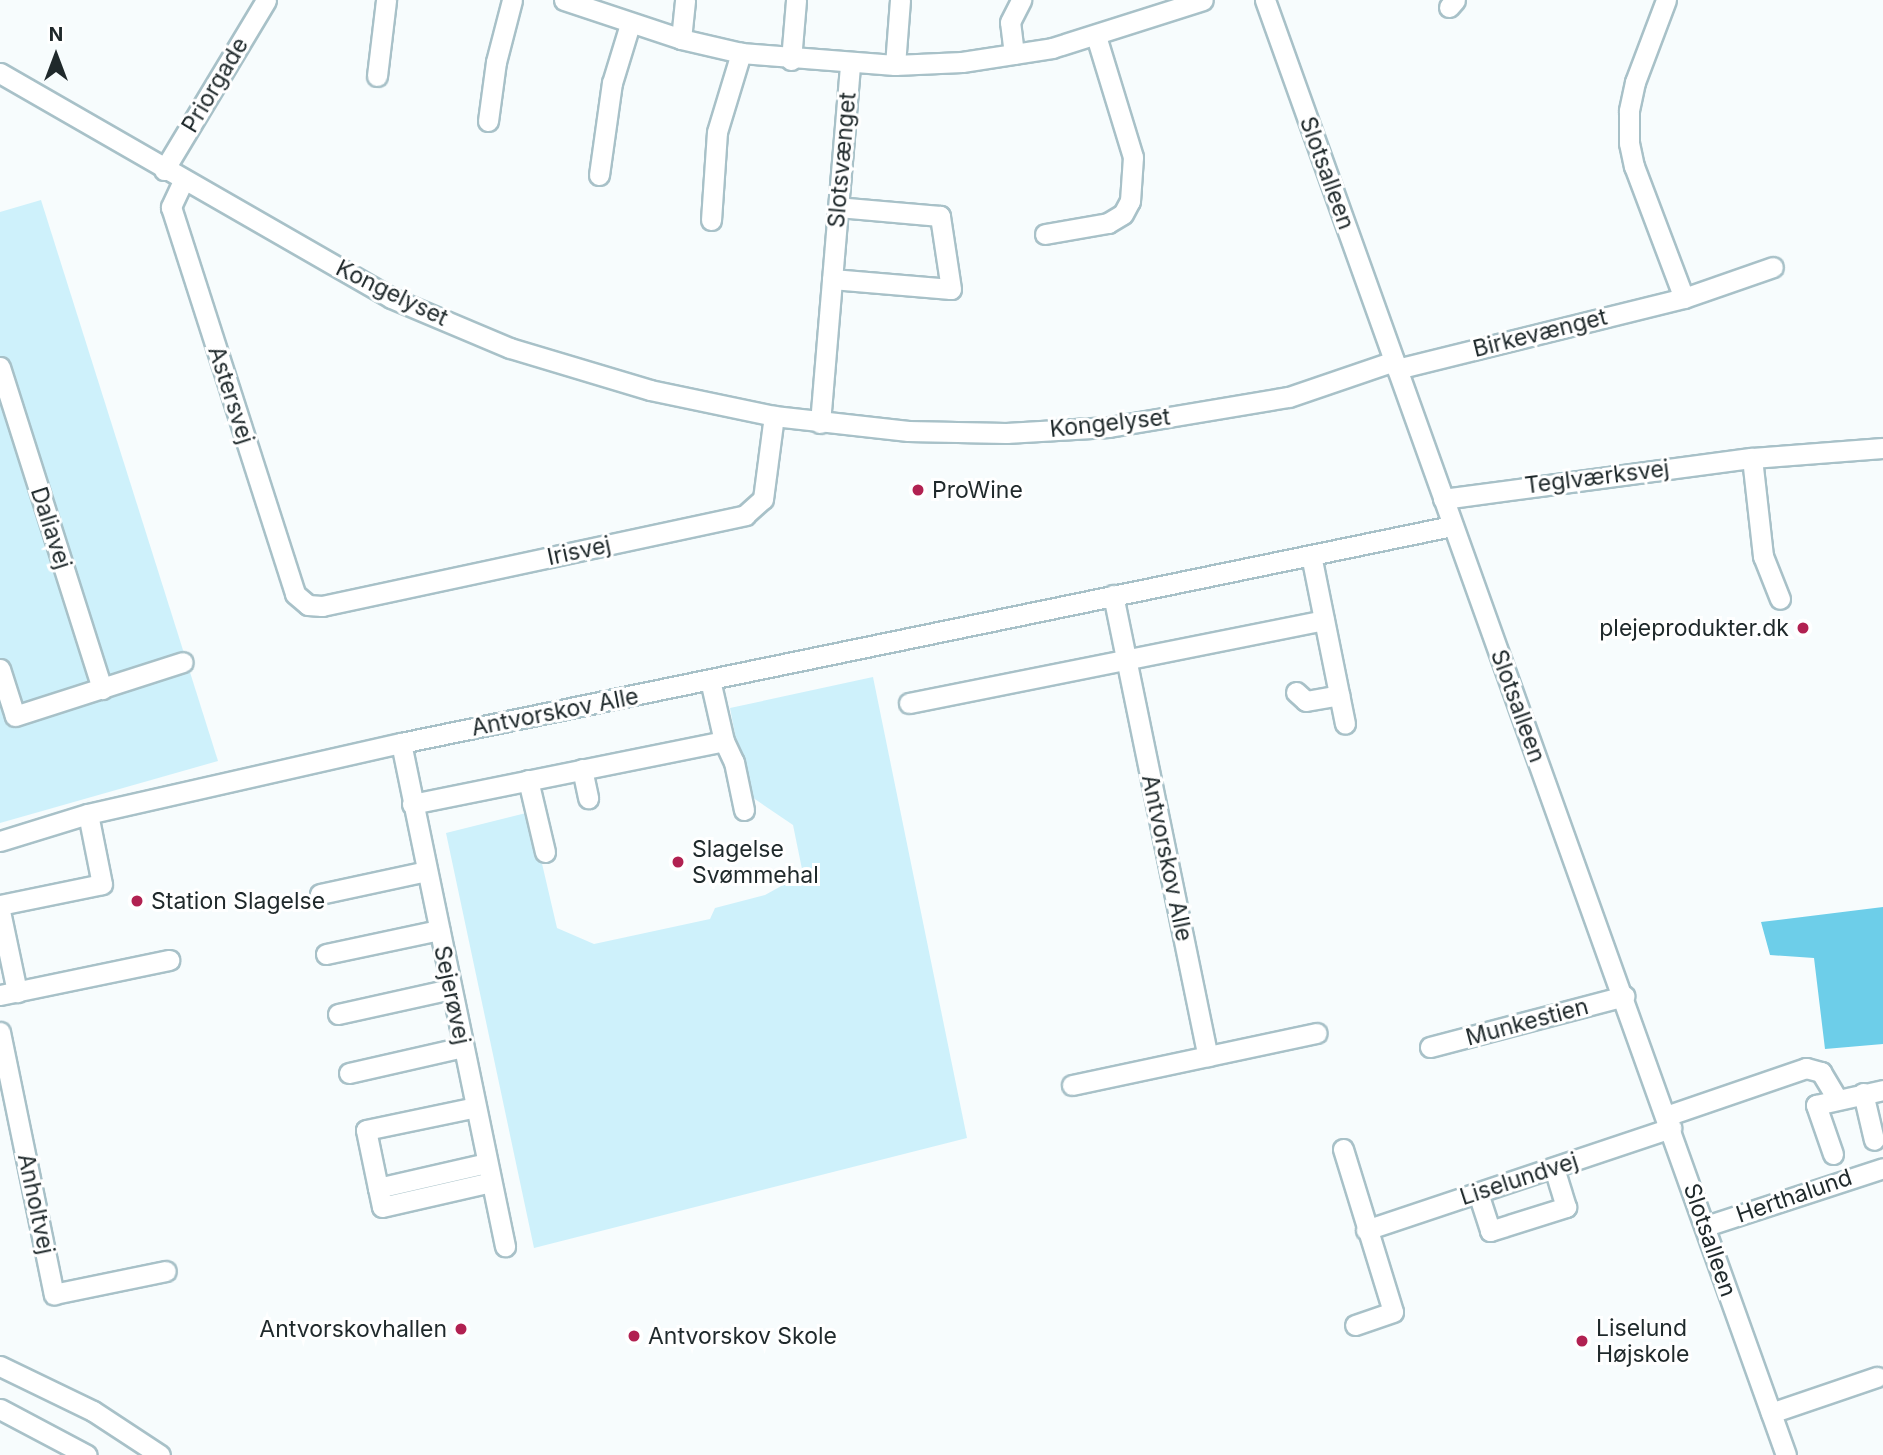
<!DOCTYPE html>
<html>
<head>
<meta charset="utf-8">
<style>
  body { margin:0 }
  #map { position:relative; width:1883px; height:1455px; overflow:hidden; background:#f7fcfd; font-family:Inter,sans-serif }
  div>[style] { position:absolute }
  .green>* { inset:0; background:#cef1fb }
  .forest>* { inset:0; background:#6dcee9 }
  .roads { filter:drop-shadow(2px 0 #a8c1c8) drop-shadow(-2px 0 #a8c1c8) drop-shadow(0 2px #a8c1c8) drop-shadow(0 -2px #a8c1c8) }
  .minor>* { height:19px; margin:-9.5px; padding:0 9.5px; transform-origin:9.5px; border-radius:9.5px; background:#fff }
  .dots>* { width:19px; height:19px; translate:-50% -50%; box-sizing:border-box; border:4px solid #fff; border-radius:50% }
  span { translate:-50% -50%; white-space:nowrap; text-align:center; line-height:1.15; -webkit-text-stroke:6px #fff; paint-order:stroke }
  .street-label { font-size:23px; color:#1f292b }
  .poi-label { font-size:23px; color:#1f292b }
  .left { translate:0 -50%; text-align:left }
  .right { translate:-100% -50%; text-align:right }
  .north { position:absolute; left:21px; top:21px; width:70px; height:70px; -webkit-text-stroke:5px #fff; paint-order:stroke; rotate:0deg; font-size:19px; font-weight:700; line-height:28px; text-align:center; color:#1f292b }
  .north::after { content:''; display:block; margin:auto; width:24px; height:32px; background:#1f292b; clip-path:polygon(50% 0,100% 100%,50% 72%,0 100%) }
</style>
</head>
<body>
<div id="map">
  <div class="green">
    <i style="clip-path:polygon(41px 200px,218px 761px,0 823px,0 212px)"></i>
    <i style="clip-path:polygon(873px 677px,967px 1138px,534px 1248px,446px 833px,530px 812px,557px 928px,594px 944px,710px 919px,715px 908px,765px 895px,803px 874px,793px 825px,746px 793px,730px 708px)"></i>
  </div>
  <div class="forest">
    <i style="clip-path:polygon(1883px 907px,1883px 1044px,1825px 1049px,1814px 958px,1770px 955px,1761px 922px)"></i>
  </div>
  <div class="roads">
    <div class="minor">
      <i style="left:564px;top:0;width:123px;rotate:18.4deg"></i>
      <i style="left:681px;top:39px;width:62px;rotate:13.1deg"></i>
      <i style="left:741px;top:53px;width:154px;rotate:4.5deg"></i>
      <i style="left:895px;top:65px;width:67px;rotate:-2.6deg"></i>
      <i style="left:962px;top:62px;width:91px;rotate:-8.8deg"></i>
      <i style="left:1052px;top:48px;width:158px;rotate:-17.6deg"></i>
      <i style="left:1265px;top:0;width:1545px;rotate:70.3deg"></i>
      <i style="left:1666px;top:0;width:88px;rotate:110.7deg"></i>
      <i style="left:1635px;top:82px;width:30px;rotate:102deg"></i>
      <i style="left:1629px;top:111px;width:32px;rotate:90deg"></i>
      <i style="left:1629px;top:143px;width:24px;rotate:78deg"></i>
      <i style="left:1634px;top:166px;width:141px;rotate:69.3deg"></i>
      <i style="left:1449px;top:7px;width:9px;rotate:-49deg"></i>
      <i style="left:681px;top:39px;width:39px;rotate:-84deg"></i>
      <i style="left:1014px;top:54px;width:32px;rotate:-97deg"></i>
      <i style="left:1010px;top:22px;width:25px;rotate:-63deg"></i>
      <i style="left:791px;top:60px;width:60px;rotate:-85.2deg"></i>
      <i style="left:895px;top:65px;width:65px;rotate:-85.6deg"></i>
      <i style="left:0;top:73px;width:451px;rotate:29.9deg"></i>
      <i style="left:391px;top:298px;width:129px;rotate:22.8deg"></i>
      <i style="left:510px;top:348px;width:146px;rotate:16.7deg"></i>
      <i style="left:650px;top:390px;width:127px;rotate:11.8deg"></i>
      <i style="left:774px;top:416px;width:135px;rotate:6.4deg"></i>
      <i style="left:908px;top:431px;width:98px;rotate:1.2deg"></i>
      <i style="left:1006px;top:433px;width:103px;rotate:-3.3deg"></i>
      <i style="left:1109px;top:427px;width:182px;rotate:-9.5deg"></i>
      <i style="left:1289px;top:397px;width:111px;rotate:-18.9deg"></i>
      <i style="left:377px;top:76px;width:77px;rotate:-83.2deg"></i>
      <i style="left:488px;top:121px;width:60px;rotate:-82.3deg"></i>
      <i style="left:496px;top:62px;width:64px;rotate:-75.5deg"></i>
      <i style="left:164px;top:170px;width:198px;rotate:-59deg"></i>
      <i style="left:599px;top:175px;width:93px;rotate:-82deg"></i>
      <i style="left:612px;top:83px;width:62px;rotate:-73deg"></i>
      <i style="left:183px;top:181px;width:29px;rotate:115deg"></i>
      <i style="left:171px;top:207px;width:406px;rotate:72.2deg"></i>
      <i style="left:295px;top:594px;width:17px;rotate:40deg"></i>
      <i style="left:308px;top:605px;width:14px;rotate:4deg"></i>
      <i style="left:322px;top:606px;width:433px;rotate:-12.1deg"></i>
      <i style="left:745px;top:515px;width:24px;rotate:-42deg"></i>
      <i style="left:763px;top:499px;width:84px;rotate:-82.5deg"></i>
      <i style="left:711px;top:220px;width:88px;rotate:-86.1deg"></i>
      <i style="left:717px;top:132px;width:83px;rotate:-73.1deg"></i>
      <i style="left:1045px;top:234px;width:64px;rotate:-9.9deg"></i>
      <i style="left:1108px;top:223px;width:17px;rotate:-31deg"></i>
      <i style="left:1123px;top:214px;width:15px;rotate:-62deg"></i>
      <i style="left:1130px;top:201px;width:44px;rotate:-86.1deg"></i>
      <i style="left:1133px;top:157px;width:127px;rotate:-107deg"></i>
      <i style="left:832px;top:279px;width:119px;rotate:4.8deg"></i>
      <i style="left:951px;top:289px;width:74px;rotate:-98.6deg"></i>
      <i style="left:940px;top:216px;width:102px;rotate:-175deg"></i>
      <i style="left:0;top:367px;width:338px;rotate:72.4deg"></i>
      <i style="left:1397px;top:369px;width:296px;rotate:-13.9deg"></i>
      <i style="left:1684px;top:298px;width:94px;rotate:-19.2deg"></i>
      <i style="left:820px;top:423px;width:361px;rotate:-85.2deg"></i>
      <i style="left:1752px;top:458px;width:99px;rotate:83.6deg"></i>
      <i style="left:1763px;top:556px;width:46px;rotate:68.4deg"></i>
      <i style="left:1443px;top:499px;width:312px;rotate:-7.6deg"></i>
      <i style="left:1752px;top:458px;width:131px;rotate:-4.4deg"></i>
      <i style="left:1311px;top:555px;width:172px;rotate:78.6deg"></i>
      <i style="left:1113px;top:595px;width:471px;rotate:78.4deg"></i>
      <i style="left:0;top:669px;width:49px;rotate:72.3deg"></i>
      <i style="left:15px;top:716px;width:176px;rotate:-17.8deg"></i>
      <i style="left:1296px;top:692px;width:13px;rotate:42deg"></i>
      <i style="left:1306px;top:701px;width:34px;rotate:-10deg"></i>
      <i style="left:909px;top:703px;width:423px;rotate:-11.3deg"></i>
      <i style="left:724px;top:741px;width:23px;rotate:65deg"></i>
      <i style="left:734px;top:762px;width:49px;rotate:78.2deg"></i>
      <i style="left:401px;top:743px;width:514px;rotate:78.32deg"></i>
      <i style="left:582px;top:769px;width:30px;rotate:78deg"></i>
      <i style="left:528px;top:780px;width:74px;rotate:76.7deg"></i>
      <i style="left:412px;top:804px;width:318px;rotate:-11.4deg"></i>
      <i style="left:724px;top:741px;width:63px;rotate:-102.9deg"></i>
      <i style="left:0;top:841px;width:92px;rotate:-17.1deg"></i>
      <i style="left:88px;top:814px;width:321px;rotate:-12.8deg"></i>
      <i style="left:401px;top:743px;width:1073px;rotate:-11.67deg"></i>
      <i style="left:320px;top:894px;width:108px;rotate:-12.2deg"></i>
      <i style="left:0;top:905px;width:104px;rotate:-11.6deg"></i>
      <i style="left:102px;top:884px;width:71px;rotate:-101.3deg"></i>
      <i style="left:0;top:911px;width:83px;rotate:78.1deg"></i>
      <i style="left:326px;top:954px;width:116px;rotate:-12deg"></i>
      <i style="left:0;top:995px;width:173px;rotate:-11.7deg"></i>
      <i style="left:338px;top:1014px;width:116px;rotate:-12.5deg"></i>
      <i style="left:0;top:1032px;width:268px;rotate:78.4deg"></i>
      <i style="left:54px;top:1294px;width:114px;rotate:-11.6deg"></i>
      <i style="left:1430px;top:1047px;width:201px;rotate:-14.7deg"></i>
      <i style="left:349px;top:1073px;width:117px;rotate:-12.8deg"></i>
      <i style="left:1072px;top:1085px;width:250px;rotate:-12deg"></i>
      <i style="left:1863px;top:1093px;width:48px;rotate:76.8deg"></i>
      <i style="left:1666px;top:1116px;width:148px;rotate:-18.9deg"></i>
      <i style="left:1806px;top:1068px;width:16px;rotate:15deg"></i>
      <i style="left:1821px;top:1072px;width:29px;rotate:59deg"></i>
      <i style="left:1343px;top:1149px;width:170px;rotate:72.9deg"></i>
      <i style="left:1393px;top:1312px;width:40px;rotate:161.1deg"></i>
      <i style="left:1833px;top:1154px;width:52px;rotate:-109.1deg"></i>
      <i style="left:1816px;top:1105px;width:69px;rotate:-12.6deg"></i>
      <i style="left:487px;top:1163px;width:112px;rotate:167.1deg"></i>
      <i style="left:378px;top:1188px;width:19px;rotate:78deg"></i>
      <i style="left:382px;top:1207px;width:112px;rotate:-12.9deg"></i>
      <i style="left:378px;top:1188px;width:59px;rotate:-101.7deg"></i>
      <i style="left:366px;top:1130px;width:112px;rotate:-11.8deg"></i>
      <i style="left:1478px;top:1193px;width:40px;rotate:72deg"></i>
      <i style="left:1490px;top:1231px;width:80px;rotate:-17.5deg"></i>
      <i style="left:1566px;top:1207px;width:41px;rotate:-107.1deg"></i>
      <i style="left:1706px;top:1226px;width:186px;rotate:-18.1deg"></i>
      <i style="left:1366px;top:1230px;width:322px;rotate:-18.5deg"></i>
      <i style="left:0;top:1366px;width:103px;rotate:25.8deg"></i>
      <i style="left:93px;top:1411px;width:80px;rotate:33.3deg"></i>
      <i style="left:0;top:1409px;width:98px;rotate:27.9deg"></i>
      <i style="left:1771px;top:1413px;width:112px;rotate:-18.8deg"></i>
    </div>
  </div>
  <div class="dots">
    <i style="left:918px;top:490px;background:#b12151"></i>
    <i style="left:1803px;top:628px;background:#b12151"></i>
    <i style="left:678px;top:862px;background:#b12151"></i>
    <i style="left:137px;top:901px;background:#b12151"></i>
    <i style="left:461px;top:1329px;background:#b12151"></i>
    <i style="left:634px;top:1336px;background:#b12151"></i>
    <i style="left:1582px;top:1341px;background:#b12151"></i>
  </div>
  <div class="street-label">
    <span style="left:215px;top:85px;rotate:-59deg">Priorgade</span>
    <span style="left:842px;top:160px;rotate:-85deg">Slotsvænget</span>
    <span style="left:1327px;top:173px;rotate:70deg">Slotsalleen</span>
    <span style="left:392px;top:293px;rotate:26deg">Kongelyset</span>
    <span style="left:1540px;top:333px;rotate:-14deg">Birkevænget</span>
    <span style="left:231px;top:395px;rotate:72deg">Astersvej</span>
    <span style="left:1110px;top:423px;rotate:-6deg">Kongelyset</span>
    <span style="left:1597px;top:477px;rotate:-7deg">Teglværksvej</span>
    <span style="left:51px;top:528px;rotate:72deg">Daliavej</span>
    <span style="left:579px;top:551px;rotate:-12deg">Irisvej</span>
    <span style="left:1518px;top:706px;rotate:70deg">Slotsalleen</span>
    <span style="left:555px;top:712px;rotate:-11deg">Antvorskov Alle</span>
    <span style="left:1167px;top:858px;rotate:78deg">Antvorskov Alle</span>
    <span style="left:452px;top:995px;rotate:78deg">Sejerøvej</span>
    <span style="left:1527px;top:1022px;rotate:-15deg">Munkestien</span>
    <span style="left:1519px;top:1179px;rotate:-18deg">Liselundvej</span>
    <span style="left:1794px;top:1196px;rotate:-19deg">Herthalund</span>
    <span style="left:36px;top:1204px;rotate:78deg">Anholtvej</span>
    <span style="left:1710px;top:1240px;rotate:71deg">Slotsalleen</span>
  </div>
  <div class="poi-label">
    <span class="left" style="left:932px;top:490px">ProWine</span>
    <span class="right" style="left:1789px;top:628px">plejeprodukter.dk</span>
    <span class="left" style="left:692px;top:862px">Slagelse<br>Svømmehal</span>
    <span class="left" style="left:151px;top:901px">Station Slagelse</span>
    <span class="left" style="left:1596px;top:1341px">Liselund<br>Højskole</span>
    <span class="right" style="left:447px;top:1329px">Antvorskovhallen</span>
    <span class="left" style="left:648px;top:1336px">Antvorskov Skole</span>
  </div>
  <div class="north">N</div>
</div>
</body>
</html>
